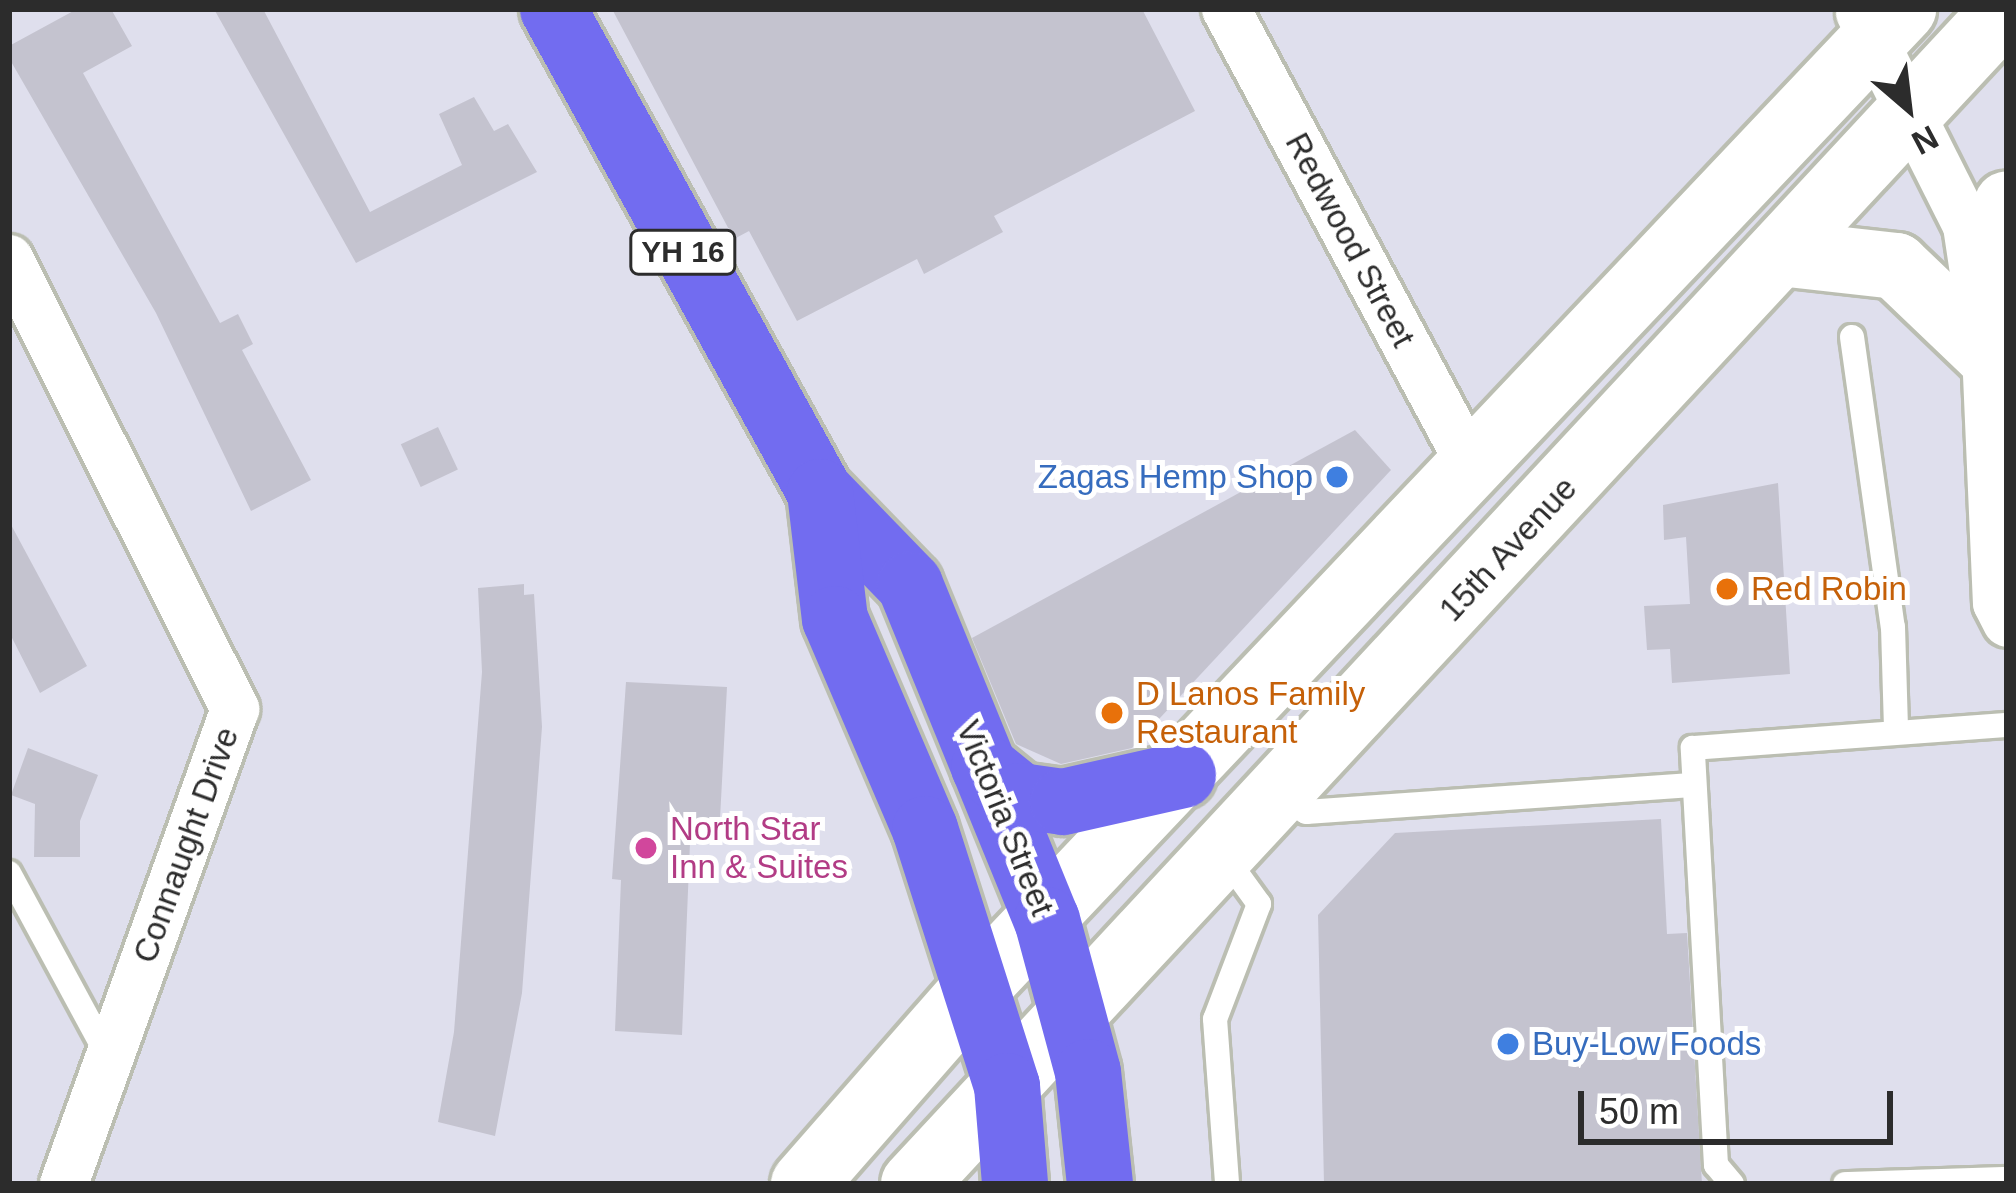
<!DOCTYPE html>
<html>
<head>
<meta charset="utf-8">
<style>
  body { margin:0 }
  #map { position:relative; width:2016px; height:1193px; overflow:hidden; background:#dfdfed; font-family:Arial,sans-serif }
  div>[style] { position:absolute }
  .building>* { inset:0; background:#c4c3cf; transform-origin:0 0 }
  .roads { filter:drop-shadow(3px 0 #bbbeb2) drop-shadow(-3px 0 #bbbeb2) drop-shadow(0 3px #bbbeb2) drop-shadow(0 -3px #bbbeb2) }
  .service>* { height:24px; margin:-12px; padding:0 12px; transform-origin:12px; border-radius:12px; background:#fff }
  .minor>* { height:48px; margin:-24px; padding:0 24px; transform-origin:24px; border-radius:24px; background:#fff }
  .secondary>* { height:66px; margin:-33px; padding:0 33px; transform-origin:33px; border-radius:33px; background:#fff }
  .trunk>* { height:66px; margin:-33px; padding:0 33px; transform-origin:33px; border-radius:33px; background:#726cf0 }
  .dots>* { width:33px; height:33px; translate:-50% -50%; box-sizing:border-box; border:6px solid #fff; border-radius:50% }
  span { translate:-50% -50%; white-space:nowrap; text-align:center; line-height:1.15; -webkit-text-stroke:10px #fff; paint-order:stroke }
  .shield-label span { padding:3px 9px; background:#fff; border:3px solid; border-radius:9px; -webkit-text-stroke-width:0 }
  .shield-label { font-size:30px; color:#2c2c2c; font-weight:700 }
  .street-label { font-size:33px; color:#2c2c2c }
  .shop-label { font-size:33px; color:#366cbe }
  .right { translate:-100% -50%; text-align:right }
  .left { translate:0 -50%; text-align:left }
  .food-label { font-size:33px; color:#c56008 }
  .hotel-label { font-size:33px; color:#b23c85 }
  .frame { position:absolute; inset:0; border:12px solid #2c2c2c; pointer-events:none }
  .north { position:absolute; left:1848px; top:48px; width:120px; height:120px; -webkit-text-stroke:9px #fff; paint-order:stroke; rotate:152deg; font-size:33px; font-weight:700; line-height:48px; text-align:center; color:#2c2c2c }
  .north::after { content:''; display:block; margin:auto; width:42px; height:54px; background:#2c2c2c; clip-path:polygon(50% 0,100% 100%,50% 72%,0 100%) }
  .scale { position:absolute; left:1578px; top:1091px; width:315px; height:54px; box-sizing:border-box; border:6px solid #2c2c2c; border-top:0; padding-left:15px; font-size:36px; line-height:42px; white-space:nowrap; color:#2c2c2c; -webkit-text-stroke:9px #fff; paint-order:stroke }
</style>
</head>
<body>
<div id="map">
  <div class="building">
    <i style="clip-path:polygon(77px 9px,111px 9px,132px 46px,83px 73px,220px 323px,238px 314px,253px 344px,242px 350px,311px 480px,251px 511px,156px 313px,9px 58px,9px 46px)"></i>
    <i style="clip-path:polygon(214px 9px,263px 9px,370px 212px,462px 165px,439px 114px,474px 97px,494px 131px,508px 124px,537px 172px,356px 263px)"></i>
    <i style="clip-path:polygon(612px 9px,1142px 9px,1195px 111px,994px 216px,1003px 232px,924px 274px,917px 259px,797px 321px,749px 231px,734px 239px)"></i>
    <i style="left:438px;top:427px;width:47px;height:41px;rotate:65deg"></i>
    <i style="clip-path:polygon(1355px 430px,1391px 470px,1132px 748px,1061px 764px,1016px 744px,972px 638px)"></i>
    <i style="clip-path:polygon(1778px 483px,1790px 674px,1672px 683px,1670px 649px,1647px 650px,1644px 606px,1690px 604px,1686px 537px,1664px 540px,1663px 505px)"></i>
    <i style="clip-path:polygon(9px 521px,87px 666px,40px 693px,9px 632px)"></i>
    <i style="clip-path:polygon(524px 584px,524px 595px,534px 594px,542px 727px,522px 993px,495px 1136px,438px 1122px,454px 1032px,482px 672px,478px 588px)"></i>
    <i style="clip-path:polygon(626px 682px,727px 687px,720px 819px,691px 819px,682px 1035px,615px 1031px,621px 880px,612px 879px)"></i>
    <i style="clip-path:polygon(28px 748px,98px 775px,80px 821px,80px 857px,34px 857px,35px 804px,11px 795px)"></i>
    <i style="clip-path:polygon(1661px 819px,1667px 934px,1687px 933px,1702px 1184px,1324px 1184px,1318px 915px,1395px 833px)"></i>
  </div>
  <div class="roads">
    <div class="service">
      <i style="left:1852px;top:337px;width:293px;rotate:82deg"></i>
      <i style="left:1893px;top:627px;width:104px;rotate:88.3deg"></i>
      <i style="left:1284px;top:793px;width:29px;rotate:41deg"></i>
      <i style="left:1306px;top:812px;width:383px;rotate:-4deg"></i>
      <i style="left:1225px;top:857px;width:58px;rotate:54.1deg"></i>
      <i style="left:1259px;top:904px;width:123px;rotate:110.9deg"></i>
      <i style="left:1215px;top:1019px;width:165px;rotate:85.8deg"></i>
      <i style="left:9px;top:873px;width:208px;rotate:61.6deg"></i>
      <i style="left:1732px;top:1184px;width:25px;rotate:-130deg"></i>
      <i style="left:1716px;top:1165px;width:418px;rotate:-93.2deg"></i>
      <i style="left:1693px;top:748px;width:315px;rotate:-4.2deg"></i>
      <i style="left:1845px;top:1184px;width:162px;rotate:-1.8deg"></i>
    </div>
    <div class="minor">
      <i style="left:1226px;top:9px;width:524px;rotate:61.77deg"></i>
      <i style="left:1860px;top:13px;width:238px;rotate:63.3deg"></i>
      <i style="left:1967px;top:226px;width:127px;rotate:81.4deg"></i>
      <i style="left:1986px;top:352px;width:251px;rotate:87.5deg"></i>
      <i style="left:1997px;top:603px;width:22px;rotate:63deg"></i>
      <i style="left:9px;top:259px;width:504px;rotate:63.33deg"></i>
      <i style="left:235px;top:709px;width:505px;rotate:109.8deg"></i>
    </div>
    <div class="secondary">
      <i style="left:1780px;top:253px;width:117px;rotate:6.4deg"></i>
      <i style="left:1896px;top:266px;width:124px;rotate:43.7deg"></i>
      <i style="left:1986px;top:352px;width:149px;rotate:-81.9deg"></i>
      <i style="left:804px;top:1184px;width:259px;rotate:-48.8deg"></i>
      <i style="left:975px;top:989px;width:1350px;rotate:-46.56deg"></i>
      <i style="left:914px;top:1184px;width:1604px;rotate:-47.1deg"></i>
    </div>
    <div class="trunk">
      <i style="left:553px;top:9px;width:552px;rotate:61.07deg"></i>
      <i style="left:820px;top:492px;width:129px;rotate:45.9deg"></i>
      <i style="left:910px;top:585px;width:362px;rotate:67.8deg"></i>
      <i style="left:1047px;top:920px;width:157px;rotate:74.9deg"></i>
      <i style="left:1088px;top:1072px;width:113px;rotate:83.9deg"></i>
      <i style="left:820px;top:492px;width:128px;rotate:83.3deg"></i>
      <i style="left:835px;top:619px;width:228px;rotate:66.8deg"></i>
      <i style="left:925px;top:829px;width:270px;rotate:72.3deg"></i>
      <i style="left:1007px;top:1086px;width:98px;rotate:85.3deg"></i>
      <i style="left:984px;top:767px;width:46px;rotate:38.9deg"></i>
      <i style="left:1020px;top:796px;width:43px;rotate:7.9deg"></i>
      <i style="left:1063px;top:802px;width:123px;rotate:-12.7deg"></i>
    </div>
  </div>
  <div class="dots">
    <i style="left:1337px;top:477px;background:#3f7fe0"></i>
    <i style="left:1727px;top:589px;background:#e8710a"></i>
    <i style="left:1112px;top:713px;background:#e8710a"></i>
    <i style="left:646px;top:848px;background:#d1479c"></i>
    <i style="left:1508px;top:1044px;background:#3f7fe0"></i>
  </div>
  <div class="shield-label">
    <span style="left:683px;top:252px">YH 16</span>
  </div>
  <div class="street-label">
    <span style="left:1350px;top:240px;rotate:62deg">Redwood Street</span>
    <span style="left:1508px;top:549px;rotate:-47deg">15th Avenue</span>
    <span style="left:1005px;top:818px;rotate:68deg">Victoria Street</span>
    <span style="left:186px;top:845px;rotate:-70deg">Connaught Drive</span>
  </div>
  <div class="shop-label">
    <span class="right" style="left:1313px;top:477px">Zagas Hemp Shop</span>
    <span class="left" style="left:1532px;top:1044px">Buy-Low Foods</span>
  </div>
  <div class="food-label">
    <span class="left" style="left:1751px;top:589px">Red Robin</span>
    <span class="left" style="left:1136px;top:713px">D Lanos Family<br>Restaurant</span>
  </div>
  <div class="hotel-label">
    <span class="left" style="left:670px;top:848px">North Star<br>Inn &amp; Suites</span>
  </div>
  <div class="frame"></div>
  <div class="north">N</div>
  <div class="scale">50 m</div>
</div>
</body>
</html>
